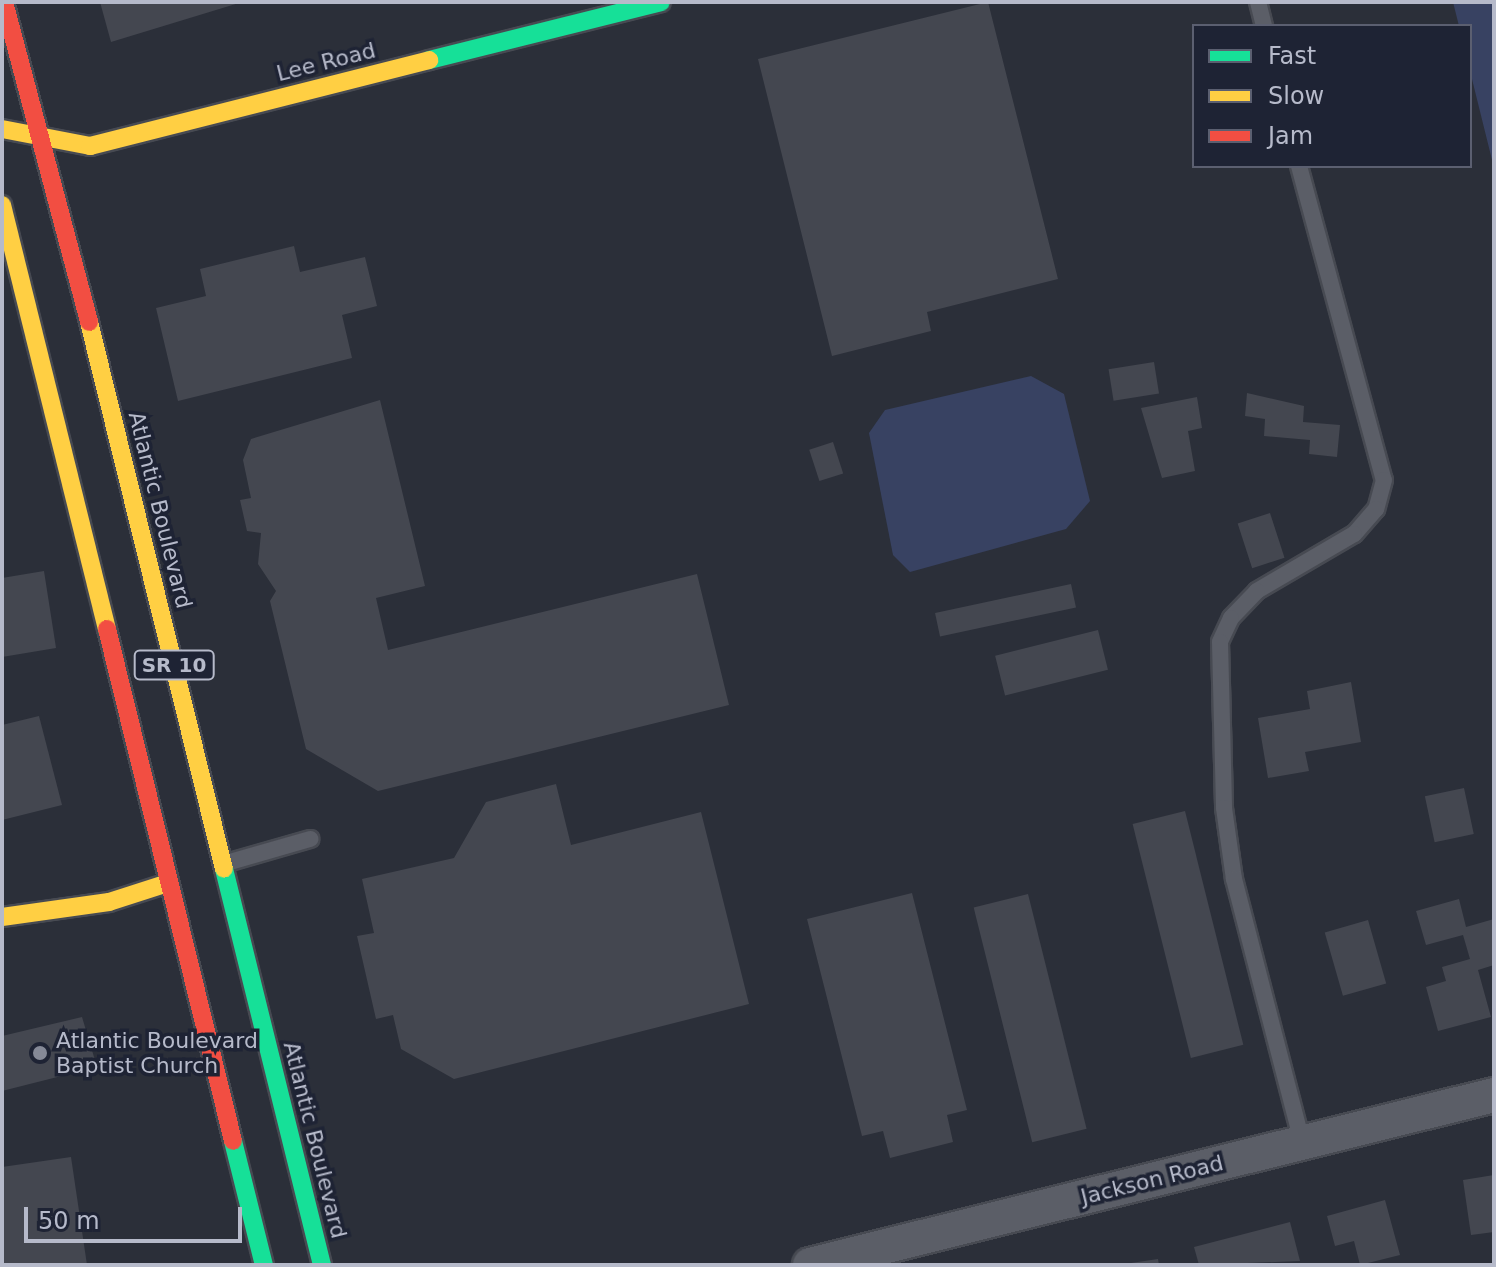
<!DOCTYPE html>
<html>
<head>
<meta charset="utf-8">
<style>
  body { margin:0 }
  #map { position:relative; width:1496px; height:1267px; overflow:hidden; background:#2b2f39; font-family:"DejaVu Sans",sans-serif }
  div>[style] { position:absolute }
  .water>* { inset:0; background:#384262 }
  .building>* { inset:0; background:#444750; transform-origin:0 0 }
  .roads { filter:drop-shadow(2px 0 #474a52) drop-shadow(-2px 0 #474a52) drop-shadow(0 2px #474a52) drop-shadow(0 -2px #474a52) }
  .lane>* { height:16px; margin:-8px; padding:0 8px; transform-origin:8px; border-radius:8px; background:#5b5e67 }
  .street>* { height:34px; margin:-17px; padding:0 17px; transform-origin:17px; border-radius:17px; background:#5b5e67 }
  .fast>* { height:18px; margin:-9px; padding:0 9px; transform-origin:9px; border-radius:9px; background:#16e098 }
  .slow>* { height:18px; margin:-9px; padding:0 9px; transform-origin:9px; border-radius:9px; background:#ffcf43 }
  .jam>* { height:18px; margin:-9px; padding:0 9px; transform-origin:9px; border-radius:9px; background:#f24e42 }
  .dots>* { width:22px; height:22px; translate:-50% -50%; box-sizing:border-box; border:4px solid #1e2334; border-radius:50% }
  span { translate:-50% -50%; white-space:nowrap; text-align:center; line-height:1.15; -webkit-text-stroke:7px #1e2334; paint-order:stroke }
  .shield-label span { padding:2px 6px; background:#1e2334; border:2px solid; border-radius:6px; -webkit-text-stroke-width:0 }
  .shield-label { font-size:20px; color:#b6baca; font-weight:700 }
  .street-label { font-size:22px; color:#b6baca }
  .poi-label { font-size:22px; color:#b6baca }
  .left { translate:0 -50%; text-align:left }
  .frame { position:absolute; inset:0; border:4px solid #b6baca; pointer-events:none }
  .legend { position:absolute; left:1192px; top:24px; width:280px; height:144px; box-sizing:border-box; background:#1e2334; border:2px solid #5b5f70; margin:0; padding:10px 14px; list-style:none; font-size:24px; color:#b6baca }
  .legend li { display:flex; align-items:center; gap:16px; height:40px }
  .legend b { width:40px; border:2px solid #5b5f70 }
  .scale { position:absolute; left:24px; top:1207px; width:218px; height:36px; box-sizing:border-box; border:4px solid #b6baca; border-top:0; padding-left:10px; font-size:24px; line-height:28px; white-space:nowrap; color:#b6baca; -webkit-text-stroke:6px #1e2334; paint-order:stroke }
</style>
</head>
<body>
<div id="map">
  <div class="water">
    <i style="clip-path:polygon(1453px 2px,1494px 2px,1494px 168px,1470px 71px,1470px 26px,1459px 26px)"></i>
    <i style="clip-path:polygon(1031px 376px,1064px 394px,1090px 501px,1066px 529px,910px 572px,893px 555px,869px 433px,885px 410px)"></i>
  </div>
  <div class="building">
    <i style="clip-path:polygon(100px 2px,239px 2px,239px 3px,111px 42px)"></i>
    <i style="clip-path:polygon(988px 2px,1058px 279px,927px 312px,931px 331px,832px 356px,758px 59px)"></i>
    <i style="clip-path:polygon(294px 246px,300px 272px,365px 257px,377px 306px,342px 315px,352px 358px,178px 401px,156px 308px,206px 296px,200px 269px)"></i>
    <i style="left:1154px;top:362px;width:32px;height:46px;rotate:81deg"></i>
    <i style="clip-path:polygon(1247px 393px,1304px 406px,1303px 422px,1340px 425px,1337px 457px,1309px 454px,1310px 440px,1264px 436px,1265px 419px,1245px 416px)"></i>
    <i style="clip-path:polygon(1197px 397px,1202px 428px,1188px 431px,1195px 471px,1162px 478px,1141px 408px)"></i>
    <i style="clip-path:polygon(380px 400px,425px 586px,376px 598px,388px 650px,697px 574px,729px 705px,378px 791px,306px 749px,270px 601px,276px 591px,258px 564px,261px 533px,247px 531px,240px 500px,251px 498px,243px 460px,251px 439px)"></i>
    <i style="left:833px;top:442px;width:33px;height:25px;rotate:72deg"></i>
    <i style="left:1270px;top:513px;width:47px;height:34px;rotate:72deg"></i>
    <i style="clip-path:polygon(44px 571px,56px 648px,2px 657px,2px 578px)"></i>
    <i style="left:1071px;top:584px;width:24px;height:139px;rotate:78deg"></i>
    <i style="left:1098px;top:630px;width:41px;height:106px;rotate:76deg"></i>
    <i style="clip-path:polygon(1351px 682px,1361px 742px,1305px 752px,1309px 771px,1268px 778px,1258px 718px,1310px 709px,1307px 691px)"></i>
    <i style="clip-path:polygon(39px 716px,62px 805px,2px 820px,2px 725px)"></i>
    <i style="clip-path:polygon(556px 784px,571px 845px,701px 812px,749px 1004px,454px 1079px,401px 1049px,393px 1015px,376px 1019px,357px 936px,374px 933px,362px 879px,454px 858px,486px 802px)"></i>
    <i style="left:1464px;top:788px;width:47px;height:40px;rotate:78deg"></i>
    <i style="left:1185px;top:811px;width:241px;height:54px;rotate:76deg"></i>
    <i style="clip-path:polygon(912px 893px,967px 1110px,947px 1115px,953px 1142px,890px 1158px,883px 1131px,862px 1136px,807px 919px)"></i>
    <i style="left:1028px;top:894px;width:242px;height:56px;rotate:76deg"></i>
    <i style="clip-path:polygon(1459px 899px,1466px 927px,1494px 919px,1494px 965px,1478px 970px,1491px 1017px,1438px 1031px,1426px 987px,1446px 981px,1442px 967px,1470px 959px,1463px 935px,1426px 945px,1416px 911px)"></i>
    <i style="left:1368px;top:920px;width:66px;height:45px;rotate:74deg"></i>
    <i style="clip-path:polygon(82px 1017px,97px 1067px,2px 1091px,2px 1036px)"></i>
    <i style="clip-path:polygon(71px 1157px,87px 1265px,2px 1265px,2px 1167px)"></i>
    <i style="clip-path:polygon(1494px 1175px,1494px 1232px,1471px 1235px,1463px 1180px)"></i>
    <i style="clip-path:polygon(1385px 1200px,1400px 1255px,1360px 1265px,1354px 1241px,1335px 1246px,1327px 1216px)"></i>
    <i style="clip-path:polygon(1290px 1222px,1300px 1261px,1199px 1265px,1194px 1247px)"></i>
    <i style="clip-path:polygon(1158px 1259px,1159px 1265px,1131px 1265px,1131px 1263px)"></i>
  </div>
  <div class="roads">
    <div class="lane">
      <i style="left:1258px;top:2px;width:25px;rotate:76deg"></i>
      <i style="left:1299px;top:166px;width:325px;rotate:74.9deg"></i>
      <i style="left:1384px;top:480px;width:30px;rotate:105deg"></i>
      <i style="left:1376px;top:509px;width:33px;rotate:131deg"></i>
      <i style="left:1354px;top:534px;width:113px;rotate:149.6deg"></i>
      <i style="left:1257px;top:591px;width:37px;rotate:134deg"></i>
      <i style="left:1231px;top:618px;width:26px;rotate:115deg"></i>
      <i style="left:1220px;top:642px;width:166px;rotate:88.6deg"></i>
      <i style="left:1224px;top:808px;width:72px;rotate:82deg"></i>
      <i style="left:1234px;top:879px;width:272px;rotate:75.5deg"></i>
      <i style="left:223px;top:864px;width:91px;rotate:-16deg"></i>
    </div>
    <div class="street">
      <i style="left:810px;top:1265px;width:705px;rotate:-13.96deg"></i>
    </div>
    <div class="fast">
      <i style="left:429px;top:60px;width:239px;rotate:-14deg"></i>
      <i style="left:224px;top:869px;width:408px;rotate:76.1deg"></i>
      <i style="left:233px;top:1141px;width:128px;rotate:76deg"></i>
    </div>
    <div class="slow">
      <i style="left:2px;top:129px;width:90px;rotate:10.9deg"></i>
      <i style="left:90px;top:146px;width:350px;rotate:-14.2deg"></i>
      <i style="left:2px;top:205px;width:437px;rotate:76.1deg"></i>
      <i style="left:89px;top:322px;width:563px;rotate:76.14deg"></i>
      <i style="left:2px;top:917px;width:108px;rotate:-8deg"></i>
      <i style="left:109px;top:902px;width:62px;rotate:-17.9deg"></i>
    </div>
    <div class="jam">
      <i style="left:4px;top:2px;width:331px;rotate:75.1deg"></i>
      <i style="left:107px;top:629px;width:527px;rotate:76.17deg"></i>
    </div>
  </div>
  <div class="dots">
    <i style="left:40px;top:1053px;background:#858997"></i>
  </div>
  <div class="shield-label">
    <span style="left:174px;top:665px">SR 10</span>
  </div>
  <div class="street-label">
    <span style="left:326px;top:62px;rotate:-14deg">Lee Road</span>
    <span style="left:160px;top:510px;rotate:76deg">Atlantic Boulevard</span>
    <span style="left:315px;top:1140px;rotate:76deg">Atlantic Boulevard</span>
    <span style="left:1152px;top:1180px;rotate:-14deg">Jackson Road</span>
  </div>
  <div class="poi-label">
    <span class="left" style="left:56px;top:1053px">Atlantic Boulevard<br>Baptist Church</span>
  </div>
  <div class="frame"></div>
  <ul class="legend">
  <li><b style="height:10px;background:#16e098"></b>Fast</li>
  <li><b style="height:10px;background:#ffcf43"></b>Slow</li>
  <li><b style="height:10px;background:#f24e42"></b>Jam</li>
  </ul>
  <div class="scale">50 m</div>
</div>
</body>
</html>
